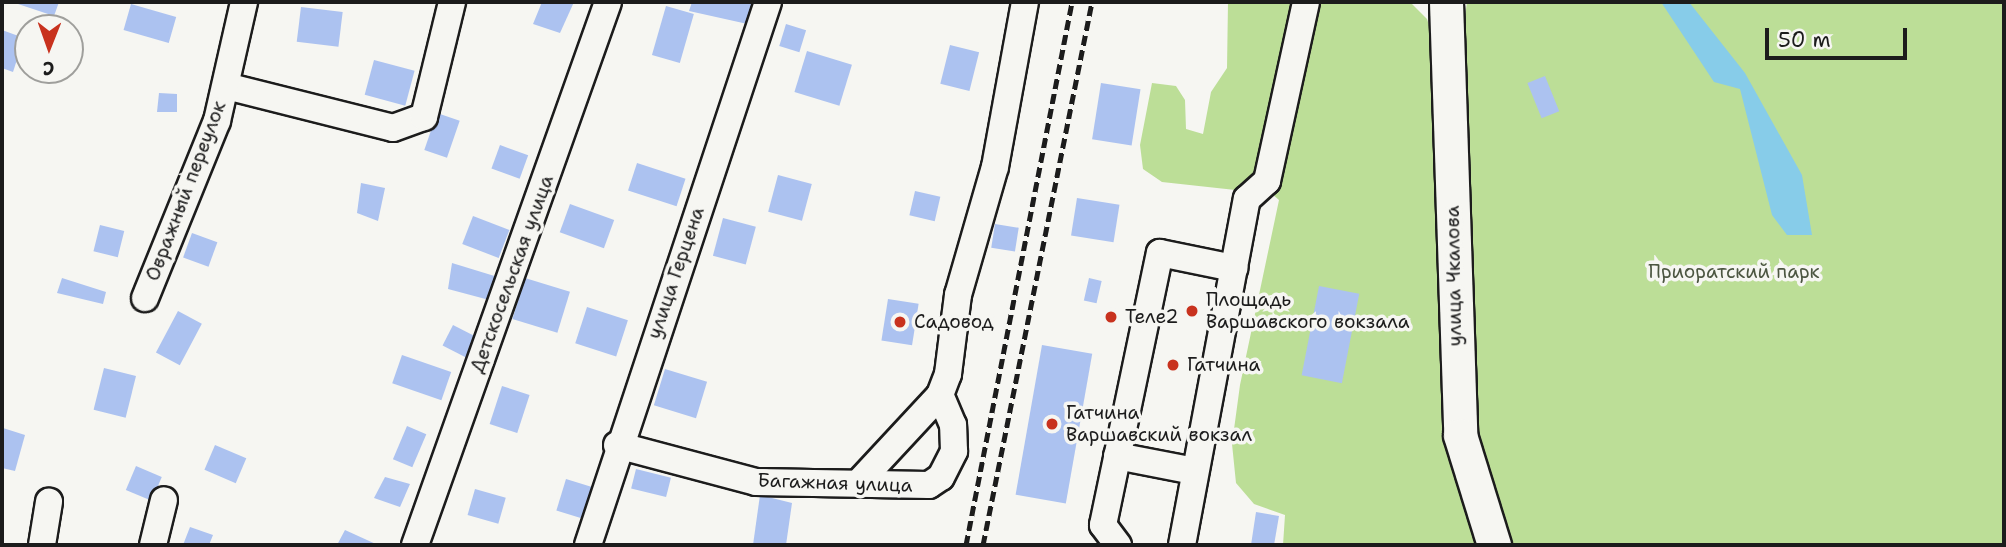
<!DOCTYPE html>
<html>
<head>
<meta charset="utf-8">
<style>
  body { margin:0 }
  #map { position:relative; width:2006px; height:547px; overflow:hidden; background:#f6f6f2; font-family:"Shantell Sans",sans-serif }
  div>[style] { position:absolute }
  .green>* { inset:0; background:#bcde97 }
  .water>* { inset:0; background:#87cce9 }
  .building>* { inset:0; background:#acc2f0; transform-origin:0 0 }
  .roads { filter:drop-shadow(2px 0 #1c1c1c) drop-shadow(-2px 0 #1c1c1c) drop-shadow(0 2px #1c1c1c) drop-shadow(0 -2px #1c1c1c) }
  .minor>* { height:26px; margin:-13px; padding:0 13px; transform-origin:13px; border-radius:13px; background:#f6f6f2 }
  .major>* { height:33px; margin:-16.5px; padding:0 16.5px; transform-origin:16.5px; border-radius:16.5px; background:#f6f6f2 }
  .rail>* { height:5px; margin-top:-2.5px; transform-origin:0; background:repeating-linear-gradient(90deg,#1c1c1c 0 10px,transparent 0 15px) }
  .dots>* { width:19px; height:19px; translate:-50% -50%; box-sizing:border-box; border:4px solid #f6f6f2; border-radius:50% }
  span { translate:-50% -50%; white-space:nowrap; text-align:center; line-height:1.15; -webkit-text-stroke:7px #f6f6f2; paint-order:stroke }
  .street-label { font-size:19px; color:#1c1c1c }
  .park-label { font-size:19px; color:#4c5641 }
  .poi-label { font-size:19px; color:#1c1c1c }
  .left { translate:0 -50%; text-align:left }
  .frame { position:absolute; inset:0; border:4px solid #1c1c1c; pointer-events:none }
  .north { position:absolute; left:14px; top:14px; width:70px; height:70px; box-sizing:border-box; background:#f6f6f2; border:2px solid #9f9f9c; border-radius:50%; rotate:181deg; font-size:19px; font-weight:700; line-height:28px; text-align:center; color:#1c1c1c }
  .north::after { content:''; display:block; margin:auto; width:24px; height:32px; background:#c8321e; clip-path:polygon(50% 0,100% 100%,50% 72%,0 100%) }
  .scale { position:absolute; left:1765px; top:28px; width:142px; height:32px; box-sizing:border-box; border:4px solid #1c1c1c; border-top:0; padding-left:9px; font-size:21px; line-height:24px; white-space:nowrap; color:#1c1c1c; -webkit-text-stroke:5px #f6f6f2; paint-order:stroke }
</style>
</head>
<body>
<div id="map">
  <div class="green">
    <i style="clip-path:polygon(1228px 2px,1410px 2px,1427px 19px,1441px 63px,1486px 545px,1283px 545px,1285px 515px,1254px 504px,1236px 483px,1232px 444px,1240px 385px,1279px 200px,1272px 194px,1162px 182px,1143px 169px,1140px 145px,1152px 83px,1176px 86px,1185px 100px,1186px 129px,1203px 134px,1211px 92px,1227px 68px)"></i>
    <i style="clip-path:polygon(1467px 2px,2004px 2px,2004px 545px,1512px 545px,1470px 441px,1457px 78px)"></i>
  </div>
  <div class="water">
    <i style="clip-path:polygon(1661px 2px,1689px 2px,1745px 73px,1802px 175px,1812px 235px,1787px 235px,1772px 215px,1740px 89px,1714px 82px)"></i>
  </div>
  <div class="building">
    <i style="clip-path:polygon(12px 2px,59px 2px,54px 16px)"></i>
    <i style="clip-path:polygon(542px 2px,574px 2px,560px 33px,533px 24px)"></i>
    <i style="clip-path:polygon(692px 2px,757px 2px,752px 25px,689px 11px)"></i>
    <i style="left:131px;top:4px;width:47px;height:27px;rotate:16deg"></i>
    <i style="left:666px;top:6px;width:29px;height:51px;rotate:16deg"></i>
    <i style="left:301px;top:7px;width:42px;height:35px;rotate:7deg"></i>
    <i style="left:786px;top:24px;width:21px;height:23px;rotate:17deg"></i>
    <i style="clip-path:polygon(2px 30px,24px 38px,13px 72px,2px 68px)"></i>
    <i style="left:950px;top:45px;width:30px;height:40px;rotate:14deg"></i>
    <i style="left:807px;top:51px;width:47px;height:43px;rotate:17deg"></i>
    <i style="left:374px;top:60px;width:42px;height:36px;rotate:15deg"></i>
    <i style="left:1545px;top:76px;width:38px;height:19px;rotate:68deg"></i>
    <i style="left:1101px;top:83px;width:40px;height:57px;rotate:9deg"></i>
    <i style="clip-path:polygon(159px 93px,177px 94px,177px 112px,157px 112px)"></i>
    <i style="left:437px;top:113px;width:24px;height:39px;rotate:19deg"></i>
    <i style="left:500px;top:145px;width:30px;height:25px;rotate:20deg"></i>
    <i style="left:637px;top:163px;width:51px;height:29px;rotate:18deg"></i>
    <i style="left:778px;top:175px;width:35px;height:38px;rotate:15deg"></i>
    <i style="clip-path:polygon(361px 183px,385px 188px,378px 221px,357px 213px)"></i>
    <i style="left:915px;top:191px;width:26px;height:25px;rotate:13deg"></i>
    <i style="left:1077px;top:198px;width:43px;height:38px;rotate:9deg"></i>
    <i style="left:570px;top:204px;width:47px;height:30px;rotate:20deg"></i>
    <i style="left:473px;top:216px;width:39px;height:30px;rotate:21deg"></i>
    <i style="left:723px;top:218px;width:34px;height:39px;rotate:15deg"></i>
    <i style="left:995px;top:224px;width:24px;height:24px;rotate:9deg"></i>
    <i style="left:100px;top:225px;width:25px;height:27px;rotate:14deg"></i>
    <i style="left:192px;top:233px;width:27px;height:26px;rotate:20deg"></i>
    <i style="clip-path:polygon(452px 263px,501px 278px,493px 301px,448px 289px)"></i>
    <i style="clip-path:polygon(62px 278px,106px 292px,103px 304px,57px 293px)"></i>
    <i style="left:525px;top:278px;width:47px;height:43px;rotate:17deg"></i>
    <i style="left:1089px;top:278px;width:13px;height:23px;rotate:13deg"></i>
    <i style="left:1319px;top:286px;width:41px;height:91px;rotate:11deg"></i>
    <i style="left:888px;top:299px;width:31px;height:42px;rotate:9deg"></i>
    <i style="left:587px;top:307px;width:43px;height:38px;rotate:18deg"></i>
    <i style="left:178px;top:311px;width:27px;height:47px;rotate:28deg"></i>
    <i style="left:453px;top:325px;width:28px;height:23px;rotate:27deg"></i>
    <i style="left:1042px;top:345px;width:51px;height:152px;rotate:10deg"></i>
    <i style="left:402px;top:355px;width:52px;height:30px;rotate:19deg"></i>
    <i style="left:104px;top:368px;width:33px;height:43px;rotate:14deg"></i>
    <i style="left:665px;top:369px;width:44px;height:38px;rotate:17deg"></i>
    <i style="left:502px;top:386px;width:29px;height:40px;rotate:18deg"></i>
    <i style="left:407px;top:426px;width:21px;height:36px;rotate:23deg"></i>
    <i style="clip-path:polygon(3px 428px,25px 435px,15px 471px,2px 468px)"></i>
    <i style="left:215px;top:445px;width:34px;height:27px;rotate:23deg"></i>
    <i style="left:136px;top:466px;width:28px;height:26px;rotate:23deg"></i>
    <i style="left:636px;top:469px;width:36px;height:20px;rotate:14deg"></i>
    <i style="clip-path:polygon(385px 477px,410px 484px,400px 507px,374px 498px)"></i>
    <i style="left:566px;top:479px;width:28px;height:33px;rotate:17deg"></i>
    <i style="left:475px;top:489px;width:32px;height:27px;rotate:16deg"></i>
    <i style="clip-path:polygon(760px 495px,792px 503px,786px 545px,753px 545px)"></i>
    <i style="clip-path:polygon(1256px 512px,1279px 516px,1274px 545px,1251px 545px)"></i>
    <i style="clip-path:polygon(190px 527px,213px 535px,209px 545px,183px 545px)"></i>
    <i style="clip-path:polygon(345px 530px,378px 545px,337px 545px)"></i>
  </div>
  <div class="roads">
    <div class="minor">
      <i style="left:226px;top:86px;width:172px;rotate:14.1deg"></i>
      <i style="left:393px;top:128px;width:33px;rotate:-20deg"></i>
      <i style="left:424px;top:117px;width:118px;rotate:-76.3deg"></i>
      <i style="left:145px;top:298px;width:191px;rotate:-67.9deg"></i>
      <i style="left:217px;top:121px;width:122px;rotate:-77.2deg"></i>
      <i style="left:617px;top:445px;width:144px;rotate:14.9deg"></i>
      <i style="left:756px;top:482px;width:173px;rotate:1deg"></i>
      <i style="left:929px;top:485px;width:14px;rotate:-34deg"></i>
      <i style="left:941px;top:477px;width:29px;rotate:-63deg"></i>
      <i style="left:954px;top:451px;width:26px;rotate:-92deg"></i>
      <i style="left:953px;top:425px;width:33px;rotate:-113deg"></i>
      <i style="left:1117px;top:456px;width:78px;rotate:11deg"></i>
      <i style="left:861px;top:480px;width:116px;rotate:-47.1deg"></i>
      <i style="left:940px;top:395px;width:22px;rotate:-69deg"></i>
      <i style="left:948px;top:374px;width:80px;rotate:-82.8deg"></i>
      <i style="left:958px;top:295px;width:133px;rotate:-73.9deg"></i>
      <i style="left:995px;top:167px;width:168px;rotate:-79.7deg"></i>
      <i style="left:42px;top:545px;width:44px;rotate:-80.8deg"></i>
      <i style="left:153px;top:545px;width:46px;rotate:-76.3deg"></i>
      <i style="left:415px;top:545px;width:576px;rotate:-70.43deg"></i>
      <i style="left:588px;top:545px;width:572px;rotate:-71.66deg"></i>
      <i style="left:1118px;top:545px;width:25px;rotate:-127deg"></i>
      <i style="left:1103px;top:525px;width:278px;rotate:-78.2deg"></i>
      <i style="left:1160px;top:253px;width:76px;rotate:11.5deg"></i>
      <i style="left:1182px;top:545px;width:352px;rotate:-79.4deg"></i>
      <i style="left:1247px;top:199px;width:27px;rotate:-42deg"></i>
      <i style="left:1267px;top:181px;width:183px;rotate:-77.7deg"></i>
    </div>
    <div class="major">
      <i style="left:1446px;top:2px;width:433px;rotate:88.1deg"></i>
      <i style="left:1460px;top:435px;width:115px;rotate:72.8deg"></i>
    </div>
  </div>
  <div class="rail">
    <i style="left:966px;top:545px;width:553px;rotate:-78.95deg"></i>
    <i style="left:983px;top:545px;width:554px;rotate:-78.65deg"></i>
  </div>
  <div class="dots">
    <i style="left:1192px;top:311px;background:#c8321e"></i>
    <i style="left:1111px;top:317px;background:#c8321e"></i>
    <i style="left:900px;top:322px;background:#c8321e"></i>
    <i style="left:1173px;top:365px;background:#c8321e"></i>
    <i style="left:1052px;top:424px;background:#c8321e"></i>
  </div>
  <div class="street-label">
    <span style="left:186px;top:191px;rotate:-69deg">Овражный переулок</span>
    <span style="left:676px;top:273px;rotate:-71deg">улица Герцена</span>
    <span style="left:512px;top:274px;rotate:-70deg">Детскосельская улица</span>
    <span style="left:1454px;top:276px;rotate:-91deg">улица Чкалова</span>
    <span style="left:835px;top:483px;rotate:2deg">Багажная улица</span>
  </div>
  <div class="park-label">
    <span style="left:1734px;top:272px">Приоратский парк</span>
  </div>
  <div class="poi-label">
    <span class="left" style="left:1206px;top:311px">Площадь<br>Варшавского вокзала</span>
    <span class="left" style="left:1125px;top:317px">Теле2</span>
    <span class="left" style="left:914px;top:322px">Садовод</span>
    <span class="left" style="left:1187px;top:365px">Гатчина</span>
    <span class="left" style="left:1066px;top:424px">Гатчина<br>Варшавский вокзал</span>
  </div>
  <div class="frame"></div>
  <div class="north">С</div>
  <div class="scale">50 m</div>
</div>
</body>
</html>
